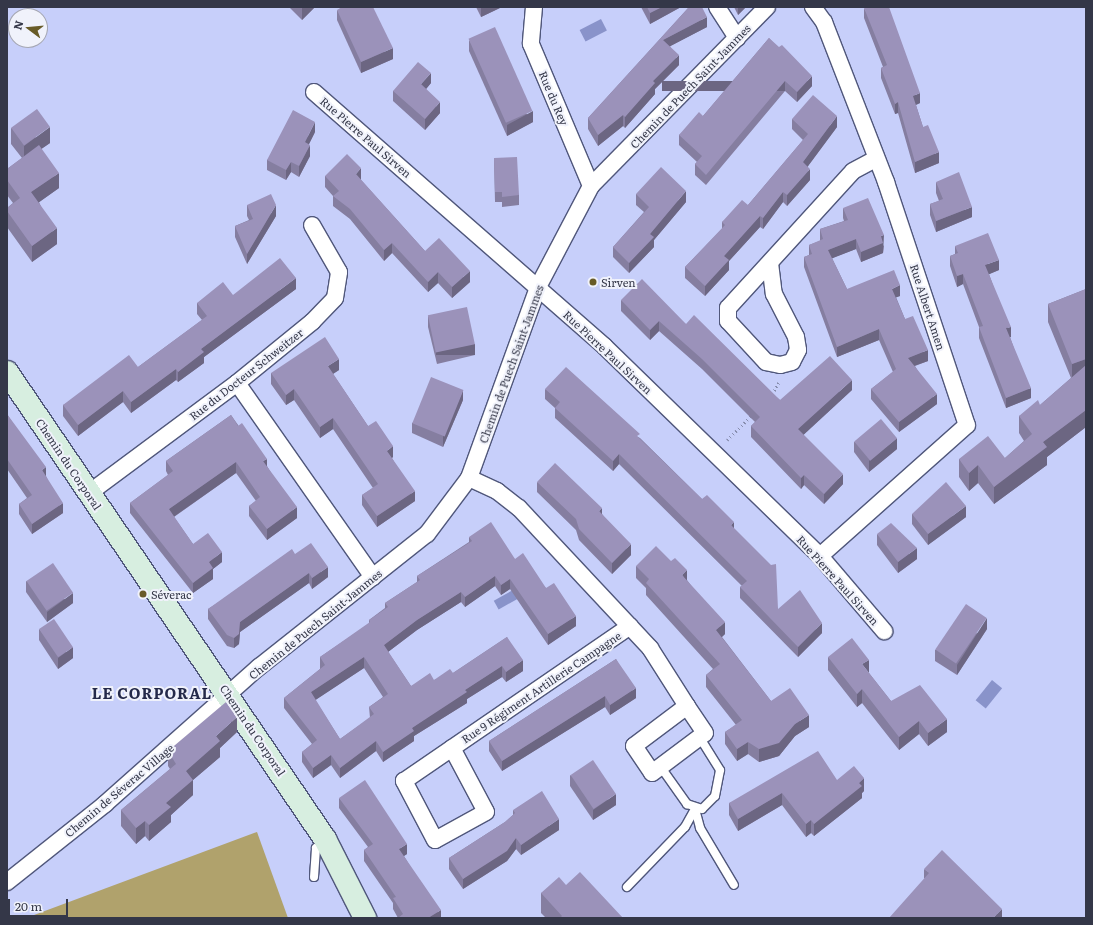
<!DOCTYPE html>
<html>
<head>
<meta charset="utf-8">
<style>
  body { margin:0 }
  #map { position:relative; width:1093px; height:925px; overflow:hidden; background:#c7cffa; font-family:Literata,serif }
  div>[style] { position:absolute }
  .green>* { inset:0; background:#b0a26c }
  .water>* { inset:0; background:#8993ca; transform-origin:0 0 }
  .path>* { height:2.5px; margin-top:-1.25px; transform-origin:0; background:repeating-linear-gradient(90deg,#878dad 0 1px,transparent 0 4px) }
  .roads { filter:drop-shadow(1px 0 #50577b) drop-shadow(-1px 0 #50577b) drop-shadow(0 1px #50577b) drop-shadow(0 -1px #50577b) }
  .lane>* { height:8px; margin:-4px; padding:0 4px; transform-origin:4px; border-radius:4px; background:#fff }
  .street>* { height:16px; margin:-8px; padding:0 8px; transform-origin:8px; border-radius:8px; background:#fff }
  .secondary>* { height:22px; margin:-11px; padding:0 11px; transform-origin:11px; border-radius:11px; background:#d7eee0 }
  .wall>* { inset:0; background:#857ea0 }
  .shaded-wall>* { inset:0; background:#6c6682; transform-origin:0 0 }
  .building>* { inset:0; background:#9b92ba; transform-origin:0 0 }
  .dots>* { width:11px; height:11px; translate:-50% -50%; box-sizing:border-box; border:2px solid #f0f2fb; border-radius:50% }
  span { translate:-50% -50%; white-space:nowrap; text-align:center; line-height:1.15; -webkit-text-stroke:4px #f0f2fb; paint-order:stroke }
  .street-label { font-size:11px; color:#343748 }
  .poi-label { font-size:11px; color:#343748 }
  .left { translate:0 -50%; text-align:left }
  .district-label { font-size:15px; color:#24294a; font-weight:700; letter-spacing:1px }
  .frame { position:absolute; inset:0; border:8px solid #343748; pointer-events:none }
  .north { position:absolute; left:8px; top:8px; width:40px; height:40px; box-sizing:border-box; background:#f0f2fb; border:1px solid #a5a7b3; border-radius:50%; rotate:286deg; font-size:11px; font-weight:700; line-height:16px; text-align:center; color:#343748 }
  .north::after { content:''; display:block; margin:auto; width:14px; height:18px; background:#685b28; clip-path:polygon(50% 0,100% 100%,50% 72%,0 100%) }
  .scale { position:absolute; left:8px; top:899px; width:60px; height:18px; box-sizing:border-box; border:2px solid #343748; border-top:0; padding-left:5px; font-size:12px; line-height:14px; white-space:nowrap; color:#343748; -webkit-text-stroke:3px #f0f2fb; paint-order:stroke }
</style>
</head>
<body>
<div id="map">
  <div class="green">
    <i style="clip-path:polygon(257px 832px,288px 918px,26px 918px)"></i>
  </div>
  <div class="water">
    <i style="left:601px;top:19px;width:13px;height:24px;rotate:63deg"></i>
    <i style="left:513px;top:590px;width:10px;height:22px;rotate:61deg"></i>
    <i style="left:992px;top:680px;width:13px;height:26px;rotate:39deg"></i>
  </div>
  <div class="path">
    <i style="left:772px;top:394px;width:14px;rotate:-60deg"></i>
    <i style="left:727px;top:440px;width:35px;rotate:-45deg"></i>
  </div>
  <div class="roads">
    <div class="lane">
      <i style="left:660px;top:766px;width:47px;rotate:54.6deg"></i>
      <i style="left:687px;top:804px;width:16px;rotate:18deg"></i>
      <i style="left:702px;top:809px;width:18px;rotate:-45deg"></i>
      <i style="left:715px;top:796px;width:26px;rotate:-79deg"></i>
      <i style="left:720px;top:770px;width:39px;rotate:-122deg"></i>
      <i style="left:695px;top:809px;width:20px;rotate:75deg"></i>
      <i style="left:700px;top:828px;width:66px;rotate:59.2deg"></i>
      <i style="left:314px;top:877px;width:29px;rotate:-86deg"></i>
      <i style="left:316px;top:848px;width:12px;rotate:-42deg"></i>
      <i style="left:627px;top:887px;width:83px;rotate:-46deg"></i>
      <i style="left:685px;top:827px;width:21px;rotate:-61deg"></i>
    </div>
    <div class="street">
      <i style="left:534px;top:7px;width:37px;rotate:95deg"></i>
      <i style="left:531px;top:44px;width:154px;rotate:67.1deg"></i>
      <i style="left:717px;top:7px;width:37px;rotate:57deg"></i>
      <i style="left:813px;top:7px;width:19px;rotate:54deg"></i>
      <i style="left:824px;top:22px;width:172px;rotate:68.8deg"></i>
      <i style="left:886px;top:182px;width:256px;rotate:71.6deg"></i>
      <i style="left:967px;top:425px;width:197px;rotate:138.3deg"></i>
      <i style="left:314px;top:92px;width:386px;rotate:41.2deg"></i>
      <i style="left:604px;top:346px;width:301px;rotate:44.2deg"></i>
      <i style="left:820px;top:556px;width:99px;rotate:49.5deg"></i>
      <i style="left:770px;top:263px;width:31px;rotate:83deg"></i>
      <i style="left:774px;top:294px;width:48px;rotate:62.9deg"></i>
      <i style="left:796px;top:337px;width:13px;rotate:81deg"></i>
      <i style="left:798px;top:350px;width:13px;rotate:117deg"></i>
      <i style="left:792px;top:362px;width:12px;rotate:166deg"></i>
      <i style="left:780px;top:365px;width:14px;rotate:-168deg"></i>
      <i style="left:766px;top:362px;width:56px;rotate:-132.8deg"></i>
      <i style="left:728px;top:321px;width:13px;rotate:-90deg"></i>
      <i style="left:728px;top:308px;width:185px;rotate:-47.6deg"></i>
      <i style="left:853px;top:171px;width:26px;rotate:-28deg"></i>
      <i style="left:237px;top:383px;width:237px;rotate:55deg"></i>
      <i style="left:469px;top:478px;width:31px;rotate:25deg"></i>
      <i style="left:497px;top:491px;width:28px;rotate:38deg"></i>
      <i style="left:519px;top:508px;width:192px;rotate:46.9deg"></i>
      <i style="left:650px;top:648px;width:69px;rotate:57.5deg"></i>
      <i style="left:687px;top:706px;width:66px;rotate:143deg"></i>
      <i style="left:634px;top:746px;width:32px;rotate:56deg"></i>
      <i style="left:652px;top:773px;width:66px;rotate:-37deg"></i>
      <i style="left:705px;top:733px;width:32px;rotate:-124deg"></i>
      <i style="left:89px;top:493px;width:184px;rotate:-36.6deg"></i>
      <i style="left:237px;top:383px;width:97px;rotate:-39.1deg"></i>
      <i style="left:312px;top:322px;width:33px;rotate:-46deg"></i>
      <i style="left:335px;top:298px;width:26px;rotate:-81deg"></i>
      <i style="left:339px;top:272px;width:54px;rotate:-119.9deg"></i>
      <i style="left:452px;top:748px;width:72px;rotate:62deg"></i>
      <i style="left:486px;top:812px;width:58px;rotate:151.2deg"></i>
      <i style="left:435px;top:840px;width:67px;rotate:-117.7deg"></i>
      <i style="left:404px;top:781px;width:274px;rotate:-34.4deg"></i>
      <i style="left:7px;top:882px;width:125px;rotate:-38.5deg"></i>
      <i style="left:105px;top:804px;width:206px;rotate:-41.7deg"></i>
      <i style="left:259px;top:667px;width:214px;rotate:-38.4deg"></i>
      <i style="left:427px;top:534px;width:70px;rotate:-53.1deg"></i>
      <i style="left:469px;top:478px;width:203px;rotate:-70.1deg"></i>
      <i style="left:538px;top:287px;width:114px;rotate:-62.3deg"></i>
      <i style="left:591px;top:186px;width:251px;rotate:-45.5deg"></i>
    </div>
    <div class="secondary">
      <i style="left:7px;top:372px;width:565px;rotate:55.75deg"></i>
      <i style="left:325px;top:839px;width:89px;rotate:63.1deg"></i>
    </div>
  </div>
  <div class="wall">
    <i style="clip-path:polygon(289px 7px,315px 7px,302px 20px)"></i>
    <i style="clip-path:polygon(476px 7px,502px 7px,481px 17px)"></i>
    <i style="clip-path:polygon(641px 7px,681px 7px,650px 24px)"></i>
    <i style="clip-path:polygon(689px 7px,707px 27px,670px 46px,679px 65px,655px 89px,655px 94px,625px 128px,623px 126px,598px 146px,588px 129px,588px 118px)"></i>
    <i style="clip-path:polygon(734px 7px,746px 7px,738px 15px)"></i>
    <i style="clip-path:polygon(864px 8px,920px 103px,916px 105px,923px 127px,939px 163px,915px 173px,898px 113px,895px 114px,881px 78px,881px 68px,883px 67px,864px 18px)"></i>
    <i style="clip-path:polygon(337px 10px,393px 59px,361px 73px,337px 20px)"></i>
    <i style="clip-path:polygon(769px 38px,812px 86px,797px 102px,785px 91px,706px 185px,695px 175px,695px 164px,697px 162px,679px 145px,679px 135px,703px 116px)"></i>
    <i style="clip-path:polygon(469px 40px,533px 122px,507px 136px,469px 51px)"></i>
    <i style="clip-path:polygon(431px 83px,426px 89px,440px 113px,425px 130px,393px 101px,393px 91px)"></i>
    <i style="clip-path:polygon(792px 119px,837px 127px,807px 167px,810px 180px,787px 206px,783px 202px,763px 229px,760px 227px,729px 261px,729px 270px,705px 296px,685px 278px,685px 267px,722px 229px,722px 222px,748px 205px,803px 140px,792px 129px)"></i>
    <i style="clip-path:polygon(11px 128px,50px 143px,41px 149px,59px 188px,39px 202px,57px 244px,32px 262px,7px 227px,7px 208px,13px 203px,7px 195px,7px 169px,22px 158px,11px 144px)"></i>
    <i style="clip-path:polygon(315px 132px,309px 144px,310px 156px,299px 177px,291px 172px,286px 180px,267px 170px,267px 160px)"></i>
    <i style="clip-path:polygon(494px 158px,519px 195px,519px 205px,502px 207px,502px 202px,495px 202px)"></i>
    <i style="clip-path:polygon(325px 176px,361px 179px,361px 180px,425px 251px,470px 282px,452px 298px,438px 283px,428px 292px,392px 253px,384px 261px,350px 219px,333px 206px,333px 196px,325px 187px)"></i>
    <i style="clip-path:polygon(936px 182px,972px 217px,936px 232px,930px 215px,930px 204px,939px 201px,936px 193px)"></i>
    <i style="clip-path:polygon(636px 194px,686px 202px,654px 240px,654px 247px,629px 273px,613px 257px,613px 247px,644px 212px,636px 205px)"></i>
    <i style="clip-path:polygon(247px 205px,276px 216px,247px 264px,235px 237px,235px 226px,249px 220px,247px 216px)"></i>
    <i style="clip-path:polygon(843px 208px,884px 246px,883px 253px,861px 262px,856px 249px,832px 258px,847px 289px,900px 296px,896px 297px,905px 319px,928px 361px,915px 366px,937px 404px,899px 432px,871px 399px,871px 389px,893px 372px,879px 340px,837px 357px,804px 267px,804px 257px,809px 255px,809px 245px,820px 241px,820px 229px,844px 221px,843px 218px)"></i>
    <i style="clip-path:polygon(955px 246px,999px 270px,989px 274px,1011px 337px,1010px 337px,1031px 398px,1006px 408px,979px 338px,979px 327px,963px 284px,957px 287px,950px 266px,950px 256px,955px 254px)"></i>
    <i style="clip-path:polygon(296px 289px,204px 357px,204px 363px,178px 382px,176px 380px,131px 413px,123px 402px,78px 436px,63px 416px,63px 405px,138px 367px,202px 320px,197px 314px,197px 303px,233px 295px)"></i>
    <i style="clip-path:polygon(1086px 289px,1086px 427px,1047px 457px,1047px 465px,994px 504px,978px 483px,969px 491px,959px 477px,959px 459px,1005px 458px,1024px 441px,1019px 433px,1019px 416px,1040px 405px,1071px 378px,1048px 322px,1048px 304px)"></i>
    <i style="clip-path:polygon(621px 300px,686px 324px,780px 400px,852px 390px,803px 435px,843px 484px,824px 504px,804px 485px,801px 489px,751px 437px,751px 426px,755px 422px,702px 369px,659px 331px,650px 340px,621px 311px)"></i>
    <i style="clip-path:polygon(428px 316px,475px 355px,437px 364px,428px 327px)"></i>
    <i style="clip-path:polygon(339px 370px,333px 374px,368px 426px,393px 457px,392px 458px,415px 501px,377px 527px,362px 505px,362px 495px,373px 488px,333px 429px,320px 438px,294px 400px,286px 405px,271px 384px,271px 373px)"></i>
    <i style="clip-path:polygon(545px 389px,640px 438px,702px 499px,734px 529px,778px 609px,822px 633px,798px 657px,740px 598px,740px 587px,742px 586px,619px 464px,613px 471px,555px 418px,555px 408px,545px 399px)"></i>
    <i style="clip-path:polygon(463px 400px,443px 447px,412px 433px,412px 423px)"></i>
    <i style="clip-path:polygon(7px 414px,46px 476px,63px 513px,32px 534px,19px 514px,19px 504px,27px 498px,7px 469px)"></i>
    <i style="clip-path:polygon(231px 415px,267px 466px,297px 518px,267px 540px,249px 516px,249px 506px,256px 501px,236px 473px,174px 517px,193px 544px,222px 562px,213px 569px,213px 579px,193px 593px,130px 513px,130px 503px,168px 475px,166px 471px,166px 461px)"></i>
    <i style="clip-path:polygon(854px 442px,897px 449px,869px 472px,854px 452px)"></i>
    <i style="clip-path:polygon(537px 482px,602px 514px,631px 555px,612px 574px,579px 540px,576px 530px,537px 492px)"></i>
    <i style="clip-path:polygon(912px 514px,966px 517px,928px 545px,912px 524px)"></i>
    <i style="clip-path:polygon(877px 534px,917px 559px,898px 573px,877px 545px)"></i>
    <i style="clip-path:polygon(evenodd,469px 537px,515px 559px,546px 588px,576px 626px,548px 645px,510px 589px,501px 595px,495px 586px,465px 607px,461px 602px,417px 630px,388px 652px,411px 686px,434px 680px,453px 673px,507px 637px,523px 671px,506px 682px,502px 677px,467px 699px,467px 703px,414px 736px,414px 741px,383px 762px,376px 751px,340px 778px,331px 765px,313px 778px,302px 762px,302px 752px,312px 744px,284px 708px,284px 698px,320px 669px,320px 657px,369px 624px,369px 620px,385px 608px,385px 603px,417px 582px,417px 576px,469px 542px,469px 537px,364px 668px,383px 697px,369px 707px,370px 718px,340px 739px,315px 700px,364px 668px)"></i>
    <i style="clip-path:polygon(295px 554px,328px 577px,312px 589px,309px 583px,240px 632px,239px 644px,234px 648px,227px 646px,208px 619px,208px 609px)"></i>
    <i style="clip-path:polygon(636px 566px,687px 580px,725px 634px,722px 637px,771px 701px,809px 727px,795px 736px,779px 756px,759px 762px,748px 754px,737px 761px,725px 744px,725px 732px,736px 725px,706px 687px,706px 675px,713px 669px,646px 595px,646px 588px,636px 578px)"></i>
    <i style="clip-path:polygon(26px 581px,73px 603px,47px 622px,26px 592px)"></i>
    <i style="clip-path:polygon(39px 629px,73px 658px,58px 669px,39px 640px)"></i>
    <i style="clip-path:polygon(987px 629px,957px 675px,935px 661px,935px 650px)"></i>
    <i style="clip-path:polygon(828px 657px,869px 673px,891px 701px,947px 732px,928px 746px,919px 734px,899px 750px,862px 703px,857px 707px,828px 670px)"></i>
    <i style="clip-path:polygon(616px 659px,636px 698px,610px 715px,605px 707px,502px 771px,489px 751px,489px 741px)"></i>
    <i style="clip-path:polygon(237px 732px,220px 748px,220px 757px,193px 780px,193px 795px,171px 815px,171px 822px,149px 841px,145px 836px,136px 844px,121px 826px,121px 810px,170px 769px,168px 766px,168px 751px)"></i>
    <i style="clip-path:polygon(570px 775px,616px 805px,593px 820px,570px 786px)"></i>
    <i style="clip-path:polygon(837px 780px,864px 791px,862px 793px,862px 798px,814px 836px,811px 833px,806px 837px,782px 805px,738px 831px,729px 815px,729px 803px)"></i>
    <i style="clip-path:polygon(339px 798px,407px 854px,404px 856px,441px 918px,398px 918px,393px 909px,393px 903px,364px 861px,364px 850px,368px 847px,339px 808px)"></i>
    <i style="clip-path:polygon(513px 810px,559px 830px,521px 855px,516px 849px,507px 861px,463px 889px,449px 869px,449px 858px,505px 822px,513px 815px)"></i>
    <i style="clip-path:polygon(924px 869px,1002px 918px,924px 878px)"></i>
    <i style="clip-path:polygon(566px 885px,623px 918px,546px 918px,541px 913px,541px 893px)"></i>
  </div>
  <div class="shaded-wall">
    <i style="clip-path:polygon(302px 7px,315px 7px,302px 20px)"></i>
    <i style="clip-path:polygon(481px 7px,502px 7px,481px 17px)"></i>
    <i style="clip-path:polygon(662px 7px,681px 7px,650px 24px,650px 13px)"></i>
    <i style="clip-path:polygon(738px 7px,746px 7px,738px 15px)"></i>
    <i style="clip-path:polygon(707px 17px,707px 27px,663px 50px,663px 40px)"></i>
    <i style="clip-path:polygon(393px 48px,393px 59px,361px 73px,361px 62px)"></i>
    <i style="clip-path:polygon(679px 55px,679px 65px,655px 89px,655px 94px,625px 128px,625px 117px,653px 81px)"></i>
    <i style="clip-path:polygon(431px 73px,431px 83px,421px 95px,421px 84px)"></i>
    <i style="clip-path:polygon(812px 76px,812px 86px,797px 102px,797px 92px)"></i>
    <i style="left:785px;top:81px;width:10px;height:123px;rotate:90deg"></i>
    <i style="clip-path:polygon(920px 93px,920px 103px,913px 106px,913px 96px)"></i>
    <i style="clip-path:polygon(440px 102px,440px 113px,425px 130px,425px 119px)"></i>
    <i style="clip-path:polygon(898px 102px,898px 113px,895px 114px,895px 104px)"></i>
    <i style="clip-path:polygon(533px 111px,533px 122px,507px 136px,507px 125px)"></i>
    <i style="clip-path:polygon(623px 115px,623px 126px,598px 146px,598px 135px)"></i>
    <i style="clip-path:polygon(837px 116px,837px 127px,803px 173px,803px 162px)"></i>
    <i style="clip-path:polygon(315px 122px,315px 132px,305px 152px,305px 142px)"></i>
    <i style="clip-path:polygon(50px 127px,50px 143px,24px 161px,24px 146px)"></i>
    <i style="clip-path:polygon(310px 145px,310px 156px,299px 177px,299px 166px)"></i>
    <i style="clip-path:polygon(939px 152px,939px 163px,915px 173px,915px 162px)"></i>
    <i style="clip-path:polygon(291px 162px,291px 172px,286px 180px,286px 170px)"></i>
    <i style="clip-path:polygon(361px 168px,361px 179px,356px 185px,356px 174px)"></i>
    <i style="clip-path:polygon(810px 169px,810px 180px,787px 206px,787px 195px)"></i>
    <i style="clip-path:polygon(59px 173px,59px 188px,31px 208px,31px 192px)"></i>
    <i style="clip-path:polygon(686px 191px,686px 202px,654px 240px,654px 247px,629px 273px,629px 263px,650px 234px)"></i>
    <i style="clip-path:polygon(783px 192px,783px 202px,763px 229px,763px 218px)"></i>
    <i style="clip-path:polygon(276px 205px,276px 216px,247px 264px,247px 254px)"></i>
    <i style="clip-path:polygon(972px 207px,972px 217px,936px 232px,936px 221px)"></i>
    <i style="clip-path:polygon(760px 216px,760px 227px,729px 261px,729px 270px,705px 296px,705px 286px,724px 256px)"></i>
    <i style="clip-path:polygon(57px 228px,57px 244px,32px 262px,32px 246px)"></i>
    <i style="clip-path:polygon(884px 235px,883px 253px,861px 262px,861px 252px,881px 236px)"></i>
    <i style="clip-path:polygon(856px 239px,856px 249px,828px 260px,828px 250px)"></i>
    <i style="clip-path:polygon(392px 243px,392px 253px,384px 261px,384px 250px)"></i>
    <i style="clip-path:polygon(999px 260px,999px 270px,985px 276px,985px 265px)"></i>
    <i style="clip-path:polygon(470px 271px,470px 282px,452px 298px,452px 287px)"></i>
    <i style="clip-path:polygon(438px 272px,438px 283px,428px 292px,428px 282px)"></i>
    <i style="clip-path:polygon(963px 274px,963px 284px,957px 287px,957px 276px)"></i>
    <i style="clip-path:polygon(296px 278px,296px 289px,204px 357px,204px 363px,178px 382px,178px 372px,201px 349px)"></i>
    <i style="clip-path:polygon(900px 285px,900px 296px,892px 299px,892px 289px)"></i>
    <i style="clip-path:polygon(659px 321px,659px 331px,650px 340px,650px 330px)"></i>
    <i style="clip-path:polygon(1011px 327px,1011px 337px,1006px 339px,1006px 328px)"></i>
    <i style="clip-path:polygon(879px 329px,879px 340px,837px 357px,837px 347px)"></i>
    <i style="left:475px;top:344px;width:11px;height:39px;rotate:90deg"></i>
    <i style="clip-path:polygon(928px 350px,928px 361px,908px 368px,908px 358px)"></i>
    <i style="clip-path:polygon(339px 359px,339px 370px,328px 377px,328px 366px)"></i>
    <i style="clip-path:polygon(1086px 359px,1086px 377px,1072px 382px,1072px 364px)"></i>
    <i style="clip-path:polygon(176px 369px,176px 380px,131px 413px,131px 402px)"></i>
    <i style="clip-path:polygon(852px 380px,852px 390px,798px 440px,798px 429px)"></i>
    <i style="clip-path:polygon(1031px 388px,1031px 398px,1006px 408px,1006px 398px)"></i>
    <i style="clip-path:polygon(294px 389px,294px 400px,286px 405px,286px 395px)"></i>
    <i style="clip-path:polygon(463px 390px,463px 400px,443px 447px,443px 437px)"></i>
    <i style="clip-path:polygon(123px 391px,123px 402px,78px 436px,78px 425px)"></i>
    <i style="clip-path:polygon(937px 394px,937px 404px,899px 432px,899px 422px)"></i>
    <i style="clip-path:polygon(1086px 410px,1086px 427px,1047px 457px,1047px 465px,994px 504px,994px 487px,1043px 442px)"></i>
    <i style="clip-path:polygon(333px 418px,333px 429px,320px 438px,320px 427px)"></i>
    <i style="clip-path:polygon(897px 438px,897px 449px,869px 472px,869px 461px)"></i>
    <i style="clip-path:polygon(393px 446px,393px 457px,387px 461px,387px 451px)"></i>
    <i style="clip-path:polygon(619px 454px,619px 464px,613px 471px,613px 461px)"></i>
    <i style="clip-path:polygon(267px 459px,267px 470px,263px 461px)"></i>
    <i style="clip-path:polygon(236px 462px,236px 473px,169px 520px,169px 509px)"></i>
    <i style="clip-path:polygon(978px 465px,978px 483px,969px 491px,969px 473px)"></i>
    <i style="clip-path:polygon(46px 467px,46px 477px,42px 470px)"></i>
    <i style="clip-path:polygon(843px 474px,843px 484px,824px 504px,824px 494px)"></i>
    <i style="clip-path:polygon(804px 475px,804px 485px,801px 489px,801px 478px)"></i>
    <i style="clip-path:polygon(415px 491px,415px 501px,377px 527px,377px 516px)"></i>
    <i style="clip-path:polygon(63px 503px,63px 513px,32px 534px,32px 524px)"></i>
    <i style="clip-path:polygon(966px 506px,966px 517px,928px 545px,928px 534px)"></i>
    <i style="clip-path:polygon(297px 507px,297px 518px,267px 540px,267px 529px)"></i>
    <i style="clip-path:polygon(602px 508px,602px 519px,599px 511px)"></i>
    <i style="clip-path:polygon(734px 522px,734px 532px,731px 525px)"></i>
    <i style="clip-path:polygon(631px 544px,631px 555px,612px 574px,612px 563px)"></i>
    <i style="clip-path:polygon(917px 548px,917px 559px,898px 573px,898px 562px)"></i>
    <i style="clip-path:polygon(222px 552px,222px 562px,213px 569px,213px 579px,193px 593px,193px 583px,209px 562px)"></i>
    <i style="clip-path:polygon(328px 567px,328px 577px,312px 589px,312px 578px)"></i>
    <i style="clip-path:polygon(687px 570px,687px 582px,682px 575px)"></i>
    <i style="clip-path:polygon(309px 573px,309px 583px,240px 632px,239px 644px,234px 648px,234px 638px,240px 622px)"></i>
    <i style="clip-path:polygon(495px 576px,495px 586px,465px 607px,465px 597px)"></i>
    <i style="clip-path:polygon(510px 579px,510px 589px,501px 595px,501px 585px)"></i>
    <i style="clip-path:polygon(461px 592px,461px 602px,417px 630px,384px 655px,384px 645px,417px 620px)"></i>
    <i style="clip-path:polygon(73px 593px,73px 603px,47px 622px,47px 612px)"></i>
    <i style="clip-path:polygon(576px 616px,576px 626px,548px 645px,548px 634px)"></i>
    <i style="clip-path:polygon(987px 618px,987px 629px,957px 675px,957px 665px)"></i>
    <i style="clip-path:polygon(725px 622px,725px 634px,716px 642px,716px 630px)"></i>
    <i style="clip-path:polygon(822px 623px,822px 633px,798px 657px,798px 647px)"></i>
    <i style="clip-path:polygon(73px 647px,73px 658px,58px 669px,58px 658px)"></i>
    <i style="clip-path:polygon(364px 657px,364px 668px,311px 703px,311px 692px)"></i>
    <i style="clip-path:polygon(523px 660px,523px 671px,506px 682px,506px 672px)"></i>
    <i style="clip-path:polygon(869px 660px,869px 673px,862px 664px)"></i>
    <i style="clip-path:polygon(502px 666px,502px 677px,467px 699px,467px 703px,414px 736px,414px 741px,383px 762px,383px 752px,412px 728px,465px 690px)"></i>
    <i style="clip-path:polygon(636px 688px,636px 698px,610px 715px,610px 705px)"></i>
    <i style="clip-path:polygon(862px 689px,862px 703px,857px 707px,857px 694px)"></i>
    <i style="clip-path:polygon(605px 696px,605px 707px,502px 771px,502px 761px)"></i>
    <i style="clip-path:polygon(809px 715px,809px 727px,795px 736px,779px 756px,759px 762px,759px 749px,795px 724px)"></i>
    <i style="clip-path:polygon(237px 717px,237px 732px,220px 748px,220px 757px,193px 780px,193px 795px,171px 815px,171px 822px,149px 841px,149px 825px,166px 803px,186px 771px,216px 736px)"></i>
    <i style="clip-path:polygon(947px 719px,947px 732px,928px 746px,928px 733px)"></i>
    <i style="clip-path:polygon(919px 721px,919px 734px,899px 750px,899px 737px)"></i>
    <i style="clip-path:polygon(376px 741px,376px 751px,340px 778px,340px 768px)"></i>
    <i style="clip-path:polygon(748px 742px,748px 754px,737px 761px,737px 749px)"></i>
    <i style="clip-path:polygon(331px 755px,331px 765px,313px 778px,313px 768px)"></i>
    <i style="clip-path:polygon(864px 778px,864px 791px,862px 793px,862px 798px,814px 836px,814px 824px)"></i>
    <i style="clip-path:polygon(782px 793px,782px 805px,738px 831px,738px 819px)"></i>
    <i style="clip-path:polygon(616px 794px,616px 805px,593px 820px,593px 810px)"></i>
    <i style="clip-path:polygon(559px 819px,559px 830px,521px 855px,521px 845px)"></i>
    <i style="clip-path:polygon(811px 820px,811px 833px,806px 837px,806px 824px)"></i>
    <i style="clip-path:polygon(145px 821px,145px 836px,136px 844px,136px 828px)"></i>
    <i style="clip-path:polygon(516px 838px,516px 849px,507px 861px,463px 889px,463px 879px)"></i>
    <i style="clip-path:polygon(407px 844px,407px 854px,399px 859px,399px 849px)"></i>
    <i style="clip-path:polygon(1002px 909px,1002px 918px,993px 918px)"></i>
    <i style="clip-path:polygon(441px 910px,441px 918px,428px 918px)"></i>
  </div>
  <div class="building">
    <i style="clip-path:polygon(342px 7px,373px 7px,393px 48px,361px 62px,337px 10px)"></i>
    <i style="clip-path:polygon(647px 7px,662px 7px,650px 13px)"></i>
    <i style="clip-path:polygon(689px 7px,702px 7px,707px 17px,663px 40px,679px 55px,653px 81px,655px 83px,625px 117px,623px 115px,598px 135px,588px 118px)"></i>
    <i style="clip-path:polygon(865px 7px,889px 7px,920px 93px,913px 96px,923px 127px,928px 125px,939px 152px,915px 162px,898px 102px,895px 104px,881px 68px,887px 65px,864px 8px)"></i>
    <i style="left:495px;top:27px;width:92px;height:29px;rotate:66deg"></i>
    <i style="clip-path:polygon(769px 38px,779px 47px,782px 45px,812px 76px,797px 92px,785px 81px,706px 175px,695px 164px,702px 156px,679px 135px,699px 112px,703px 116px)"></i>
    <i style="clip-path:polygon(418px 62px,431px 73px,421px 84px,440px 102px,425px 119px,393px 91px)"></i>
    <i style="clip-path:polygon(813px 95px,837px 116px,803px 162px,810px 169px,787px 195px,783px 192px,763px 218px,760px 216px,724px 256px,729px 260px,705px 286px,685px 267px,725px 225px,722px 222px,742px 200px,748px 205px,808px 134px,792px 119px)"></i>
    <i style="left:37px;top:109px;width:22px;height:32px;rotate:54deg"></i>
    <i style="clip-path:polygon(293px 110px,315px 122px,305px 142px,310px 145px,299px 166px,291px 162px,286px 170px,267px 160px)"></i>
    <i style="clip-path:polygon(39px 145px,59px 173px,31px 192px,57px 228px,32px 246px,7px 211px,7px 208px,20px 198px,7px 180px,7px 169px)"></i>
    <i style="clip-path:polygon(347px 154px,361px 168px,356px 174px,425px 251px,439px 238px,470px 271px,452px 287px,438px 272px,428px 282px,392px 243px,384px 250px,350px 209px,333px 196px,339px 191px,325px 176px)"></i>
    <i style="clip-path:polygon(517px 157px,519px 195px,502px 197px,502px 192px,495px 192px,494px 158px)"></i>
    <i style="clip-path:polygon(661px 167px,686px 191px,650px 234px,654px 237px,629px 263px,613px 247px,649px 207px,636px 194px)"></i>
    <i style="clip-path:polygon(959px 172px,972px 207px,936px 221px,930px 204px,943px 199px,936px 182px)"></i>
    <i style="clip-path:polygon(271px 194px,276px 205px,247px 254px,235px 226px,253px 219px,247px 205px)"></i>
    <i style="clip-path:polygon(868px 198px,884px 235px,881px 236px,883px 243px,861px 252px,856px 239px,828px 250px,847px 289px,894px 270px,900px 285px,892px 289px,905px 319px,913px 316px,928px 350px,908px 358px,937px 394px,899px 422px,871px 389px,896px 369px,879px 329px,837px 347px,804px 257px,812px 254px,809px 245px,823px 239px,820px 229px,848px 220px,843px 208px)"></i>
    <i style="clip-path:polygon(988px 233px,999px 260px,985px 265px,1011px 327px,1006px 328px,1031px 388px,1006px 398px,979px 327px,983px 326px,963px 274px,957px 276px,950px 256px,958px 253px,955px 246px)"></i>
    <i style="clip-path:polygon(280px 258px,296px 278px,201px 349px,204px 352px,178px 372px,176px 369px,131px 402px,123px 391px,78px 425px,63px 405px,129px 355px,138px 367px,207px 316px,197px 303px,223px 282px,233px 295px)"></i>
    <i style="clip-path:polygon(642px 279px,686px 324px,694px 315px,780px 400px,830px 356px,852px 380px,798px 429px,843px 474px,824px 494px,804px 475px,801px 478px,751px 426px,760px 417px,702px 359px,659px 321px,650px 330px,621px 300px)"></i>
    <i style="clip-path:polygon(1086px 289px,1086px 359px,1072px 364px,1048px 304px)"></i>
    <i style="left:467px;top:307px;width:38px;height:40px;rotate:78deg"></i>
    <i style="clip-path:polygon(325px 337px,339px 359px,328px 366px,368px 426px,376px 421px,393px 446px,387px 451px,415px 491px,377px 516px,362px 495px,378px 484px,333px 418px,320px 427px,294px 389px,286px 395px,271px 373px)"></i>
    <i style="clip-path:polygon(1086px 365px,1086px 410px,1043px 442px,1047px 447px,994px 487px,978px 465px,969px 473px,959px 459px,988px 436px,1005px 458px,1032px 434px,1019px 416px,1038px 400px,1040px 405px)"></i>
    <i style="clip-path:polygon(566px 367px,640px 434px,637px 436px,702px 499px,707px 495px,734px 522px,731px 525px,771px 565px,776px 564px,778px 609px,800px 590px,822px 623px,798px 647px,740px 587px,747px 581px,619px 454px,613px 461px,555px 408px,560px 402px,545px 389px)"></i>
    <i style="left:431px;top:377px;width:35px;height:50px;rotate:22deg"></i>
    <i style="clip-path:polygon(7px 414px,46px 467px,42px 470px,63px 503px,32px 524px,19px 504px,32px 495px,7px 459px)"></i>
    <i style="clip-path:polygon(231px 415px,238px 426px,242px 423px,267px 459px,263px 461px,297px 507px,267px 529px,249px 506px,260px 497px,236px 462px,169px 509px,193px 544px,208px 533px,222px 552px,209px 562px,213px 568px,193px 583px,130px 503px,173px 471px,166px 461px)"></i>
    <i style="left:881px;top:419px;width:25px;height:35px;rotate:50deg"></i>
    <i style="clip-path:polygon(555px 463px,602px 508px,599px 511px,631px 544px,612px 563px,579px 529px,576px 519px,537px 482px)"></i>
    <i style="clip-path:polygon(946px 482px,966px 506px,928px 534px,912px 514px)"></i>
    <i style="clip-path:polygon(evenodd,491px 522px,515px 559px,523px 553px,546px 588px,554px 583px,576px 616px,548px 634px,510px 579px,501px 585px,495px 576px,465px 597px,461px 592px,417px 620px,384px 645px,411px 686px,430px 673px,434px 680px,450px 669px,453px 673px,507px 637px,523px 660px,506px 672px,502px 666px,465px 690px,467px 692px,412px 728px,414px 731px,383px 752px,376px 741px,340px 768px,331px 755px,313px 768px,302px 752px,317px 740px,284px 698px,325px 665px,320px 657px,370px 622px,369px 620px,388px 607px,385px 603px,420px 580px,417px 576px,472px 541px,469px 537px,491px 522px,364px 657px,388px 694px,369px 707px,374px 714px,340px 739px,311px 692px,364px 657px)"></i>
    <i style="clip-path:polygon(891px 523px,917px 548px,898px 562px,877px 534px)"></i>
    <i style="clip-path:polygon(311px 543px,328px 567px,312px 578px,309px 573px,240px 622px,239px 634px,234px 638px,227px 635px,208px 609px,292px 549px,295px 554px)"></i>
    <i style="clip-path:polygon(656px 546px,671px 561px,675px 558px,687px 570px,682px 575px,725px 622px,716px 630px,771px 701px,790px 688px,809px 715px,795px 724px,779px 743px,759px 749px,748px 742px,737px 749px,725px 732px,742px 720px,706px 675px,720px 664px,646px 583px,649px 579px,636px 566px)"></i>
    <i style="left:53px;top:563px;width:36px;height:32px;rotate:56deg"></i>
    <i style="left:966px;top:604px;width:25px;height:55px;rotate:34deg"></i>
    <i style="left:54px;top:619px;width:34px;height:18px;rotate:56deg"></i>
    <i style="clip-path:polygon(852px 638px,869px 660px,862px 664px,891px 701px,920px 685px,947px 719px,928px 733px,919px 721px,899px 737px,862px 689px,857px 694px,828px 657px)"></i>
    <i style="clip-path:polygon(616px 659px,636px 688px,610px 705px,605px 696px,502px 761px,489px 741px)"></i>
    <i style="clip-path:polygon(226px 702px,237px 717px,216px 736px,220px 741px,186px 771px,193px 780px,166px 803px,171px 807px,149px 825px,145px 821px,136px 828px,121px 810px,176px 764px,168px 751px)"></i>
    <i style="clip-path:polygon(818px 751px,837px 780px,854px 766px,864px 778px,859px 783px,862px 786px,814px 824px,811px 820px,806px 824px,782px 793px,738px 819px,729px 803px)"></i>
    <i style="left:593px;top:760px;width:41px;height:27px;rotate:56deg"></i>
    <i style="clip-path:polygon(365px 780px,407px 844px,399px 849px,441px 910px,428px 918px,398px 918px,403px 914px,393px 898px,396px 897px,364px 850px,373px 844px,339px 798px)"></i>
    <i style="clip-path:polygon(542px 791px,559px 819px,521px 845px,516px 838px,507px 851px,463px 879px,449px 858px,505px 822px,515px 813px,513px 810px)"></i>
    <i style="clip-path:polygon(942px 850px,1002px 909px,993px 918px,889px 918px,929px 873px,924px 869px)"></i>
    <i style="clip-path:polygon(580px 872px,623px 918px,560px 918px,562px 916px,541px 893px,559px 877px,566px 885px)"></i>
  </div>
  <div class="dots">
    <i style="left:593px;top:282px;background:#685b28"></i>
    <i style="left:143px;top:594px;background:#685b28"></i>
  </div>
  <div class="street-label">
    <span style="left:690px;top:86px;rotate:-46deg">Chemin de Puech Saint-Jammes</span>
    <span style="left:554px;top:98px;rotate:67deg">Rue du Rey</span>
    <span style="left:366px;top:137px;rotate:41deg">Rue Pierre Paul Sirven</span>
    <span style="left:928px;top:307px;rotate:72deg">Rue Albert Amen</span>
    <span style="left:608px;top:352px;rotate:43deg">Rue Pierre Paul Sirven</span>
    <span style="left:511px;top:364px;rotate:-70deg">Chemin de Puech Saint-Jammes</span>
    <span style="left:246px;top:374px;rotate:-38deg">Rue du Docteur Schweitzer</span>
    <span style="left:69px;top:464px;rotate:56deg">Chemin du Corporal</span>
    <span style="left:838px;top:580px;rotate:48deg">Rue Pierre Paul Sirven</span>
    <span style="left:315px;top:624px;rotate:-39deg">Chemin de Puech Saint-Jammes</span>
    <span style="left:541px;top:687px;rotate:-34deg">Rue 9 Régiment Artillerie Campagne</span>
    <span style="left:253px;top:730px;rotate:56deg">Chemin du Corporal</span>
    <span style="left:119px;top:790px;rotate:-40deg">Chemin de Séverac Village</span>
  </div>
  <div class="poi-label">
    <span class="left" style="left:601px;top:282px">Sirven</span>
    <span class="left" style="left:151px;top:594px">Séverac</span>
  </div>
  <div class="district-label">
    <span style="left:152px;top:693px">LE CORPORAL</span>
  </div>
  <div class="frame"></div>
  <div class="north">N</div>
  <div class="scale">20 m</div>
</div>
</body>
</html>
